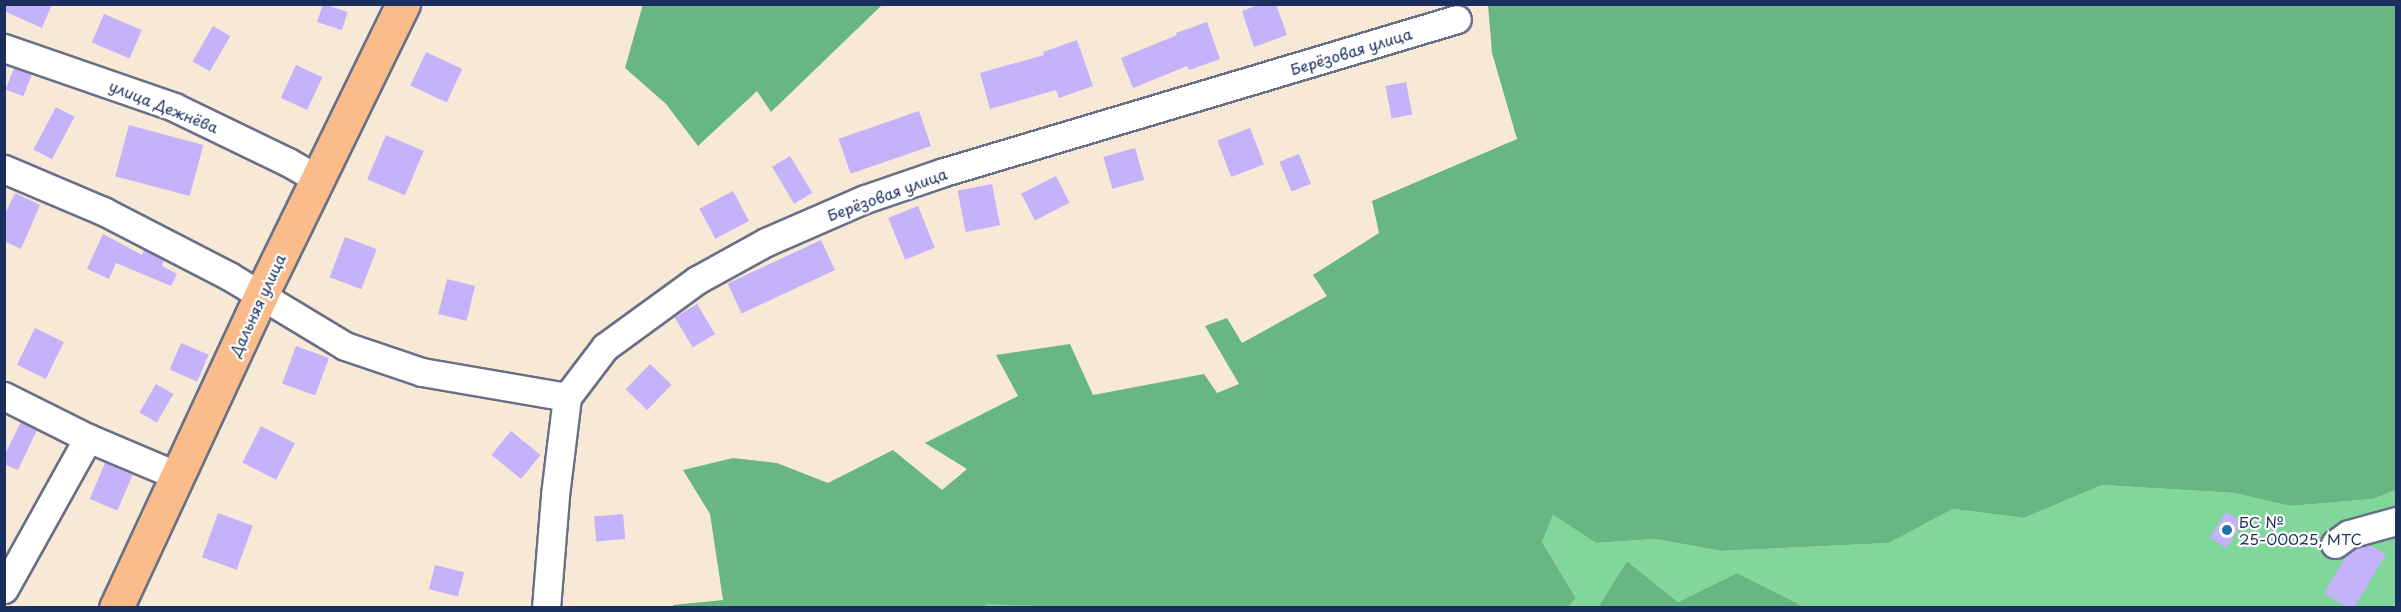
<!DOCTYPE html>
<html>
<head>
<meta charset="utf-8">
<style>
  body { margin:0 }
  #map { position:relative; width:2401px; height:612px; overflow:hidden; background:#f8e8d6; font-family:"Playpen Sans",sans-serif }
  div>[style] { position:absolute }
  .green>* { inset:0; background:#80d69b }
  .forest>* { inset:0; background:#68b783 }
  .building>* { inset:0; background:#c4b2fa; transform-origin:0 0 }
  .roads { filter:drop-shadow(2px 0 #687088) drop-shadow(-2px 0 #687088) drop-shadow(0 2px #687088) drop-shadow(0 -2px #687088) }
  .minor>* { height:27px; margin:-13.5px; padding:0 13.5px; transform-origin:13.5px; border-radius:13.5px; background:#fff }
  .primary>* { height:33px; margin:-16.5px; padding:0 16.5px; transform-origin:16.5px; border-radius:16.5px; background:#f9bc8a }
  .dots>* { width:16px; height:16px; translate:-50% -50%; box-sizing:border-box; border:3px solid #fff; border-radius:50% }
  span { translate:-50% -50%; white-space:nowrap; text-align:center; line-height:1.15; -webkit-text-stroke:4.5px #fff; paint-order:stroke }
  .street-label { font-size:15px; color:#1b2f5e }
  .poi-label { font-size:15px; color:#1b2f5e }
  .left { translate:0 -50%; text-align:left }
  .frame { position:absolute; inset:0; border:6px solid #1b2f5e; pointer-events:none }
</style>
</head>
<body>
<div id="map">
  <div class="green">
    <i style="clip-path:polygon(2102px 485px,2234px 493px,2290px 506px,2373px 499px,2396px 490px,2396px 607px,1805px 607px,1737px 573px,1678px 602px,1627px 561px,1598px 607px,1568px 607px,1576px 598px,1542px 542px,1553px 515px,1596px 543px,1655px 539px,1721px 551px,1889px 543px,1953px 509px,2024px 518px)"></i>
    <i style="clip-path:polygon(984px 604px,1081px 607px,988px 608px)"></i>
  </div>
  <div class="forest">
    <i style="clip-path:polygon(643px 4px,882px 4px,882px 5px,771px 112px,757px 91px,698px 146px,666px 104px,625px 68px)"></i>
    <i style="clip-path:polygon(1488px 5px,2396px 5px,2396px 490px,2373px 499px,2290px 506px,2234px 493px,2102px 485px,2024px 518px,1953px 509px,1889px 543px,1721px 551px,1655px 539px,1596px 543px,1553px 515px,1542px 542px,1576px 598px,1568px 607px,1081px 608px,985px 604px,988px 607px,673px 607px,673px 605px,723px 600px,710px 514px,683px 470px,733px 458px,777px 463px,828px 483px,893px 450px,942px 490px,967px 469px,925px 443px,1018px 396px,996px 355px,1070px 344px,1093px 395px,1204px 374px,1217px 393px,1239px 384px,1205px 326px,1227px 318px,1242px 343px,1327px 296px,1313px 275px,1379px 233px,1372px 201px,1517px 139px,1492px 53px)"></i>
    <i style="clip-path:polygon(1627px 561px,1678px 602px,1737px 573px,1805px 607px,1598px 607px)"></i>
  </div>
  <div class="building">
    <i style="clip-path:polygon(4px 4px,52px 4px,42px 28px,4px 11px)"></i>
    <i style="left:323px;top:4px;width:26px;height:19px;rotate:18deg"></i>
    <i style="clip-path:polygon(1261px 4px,1276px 4px,1287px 35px,1254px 47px,1242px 11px)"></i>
    <i style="left:104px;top:14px;width:41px;height:31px;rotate:23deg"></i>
    <i style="clip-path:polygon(1207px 22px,1220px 59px,1189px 70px,1187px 66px,1133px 88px,1121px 58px,1177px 35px,1176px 33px)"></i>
    <i style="left:213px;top:26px;width:20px;height:41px;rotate:30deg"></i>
    <i style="clip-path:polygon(1077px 40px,1093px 86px,1059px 98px,1056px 90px,990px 109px,980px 73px,1044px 55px,1043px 52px)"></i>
    <i style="left:426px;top:52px;width:40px;height:37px;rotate:25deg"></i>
    <i style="left:296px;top:65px;width:29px;height:36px;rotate:25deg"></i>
    <i style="left:14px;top:68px;width:19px;height:23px;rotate:21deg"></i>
    <i style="left:1406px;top:82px;width:33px;height:21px;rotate:79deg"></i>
    <i style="left:56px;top:107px;width:21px;height:48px;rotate:28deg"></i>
    <i style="left:919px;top:111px;width:37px;height:85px;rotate:71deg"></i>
    <i style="left:129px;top:125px;width:77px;height:53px;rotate:15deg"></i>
    <i style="left:1250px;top:128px;width:39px;height:35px;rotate:69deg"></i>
    <i style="left:386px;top:135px;width:41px;height:48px;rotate:23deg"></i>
    <i style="left:1135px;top:148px;width:33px;height:33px;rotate:74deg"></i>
    <i style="left:1299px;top:154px;width:32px;height:21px;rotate:68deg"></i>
    <i style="left:790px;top:156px;width:43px;height:21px;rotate:59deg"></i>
    <i style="left:1056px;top:176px;width:30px;height:39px;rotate:63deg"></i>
    <i style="left:992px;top:184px;width:42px;height:35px;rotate:79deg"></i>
    <i style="left:733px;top:191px;width:34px;height:38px;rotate:62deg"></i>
    <i style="clip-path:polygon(15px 193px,40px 205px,21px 249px,4px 241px,4px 216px)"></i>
    <i style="left:918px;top:206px;width:45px;height:32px;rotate:68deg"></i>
    <i style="clip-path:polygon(103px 234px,142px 255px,144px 250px,164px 260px,162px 266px,177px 274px,171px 286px,116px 263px,109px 279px,87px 269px)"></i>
    <i style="left:345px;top:237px;width:34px;height:43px;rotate:21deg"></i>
    <i style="left:821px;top:240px;width:33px;height:103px;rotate:65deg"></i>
    <i style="left:447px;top:279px;width:29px;height:36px;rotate:14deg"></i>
    <i style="left:697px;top:304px;width:35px;height:26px;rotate:59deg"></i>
    <i style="left:35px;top:328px;width:32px;height:41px;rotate:26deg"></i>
    <i style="left:181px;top:343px;width:30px;height:29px;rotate:23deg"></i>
    <i style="left:296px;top:346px;width:35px;height:40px;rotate:20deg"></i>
    <i style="left:650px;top:364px;width:30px;height:35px;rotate:44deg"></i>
    <i style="left:156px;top:384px;width:20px;height:33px;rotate:30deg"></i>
    <i style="clip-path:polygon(21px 422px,37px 430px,18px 470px,4px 464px,4px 456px)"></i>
    <i style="left:261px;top:426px;width:38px;height:41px;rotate:27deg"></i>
    <i style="left:511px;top:431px;width:38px;height:31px;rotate:39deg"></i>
    <i style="left:105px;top:463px;width:30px;height:39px;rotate:23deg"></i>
    <i style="left:2226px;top:512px;width:20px;height:30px;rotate:33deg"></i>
    <i style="left:218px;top:513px;width:37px;height:47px;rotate:20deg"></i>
    <i style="left:623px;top:514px;width:25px;height:29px;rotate:85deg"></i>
    <i style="clip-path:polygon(2369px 545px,2386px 554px,2354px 608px,2348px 608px,2324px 593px,2347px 555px,2356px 548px)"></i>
    <i style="left:435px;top:565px;width:30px;height:25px;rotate:14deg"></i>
  </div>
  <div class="roads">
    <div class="minor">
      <i style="left:4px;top:48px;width:180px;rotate:19.1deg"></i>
      <i style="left:174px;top:107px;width:127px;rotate:25.8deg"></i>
      <i style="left:288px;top:162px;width:34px;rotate:30deg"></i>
      <i style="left:4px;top:169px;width:108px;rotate:23deg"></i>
      <i style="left:103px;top:211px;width:142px;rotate:27.3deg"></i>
      <i style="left:229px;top:276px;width:135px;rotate:31.1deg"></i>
      <i style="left:345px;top:346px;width:81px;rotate:18.7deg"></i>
      <i style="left:422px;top:372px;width:147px;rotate:9.8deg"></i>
      <i style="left:4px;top:396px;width:94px;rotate:26.6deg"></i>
      <i style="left:88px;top:438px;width:98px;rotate:22.9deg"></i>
      <i style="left:2335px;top:544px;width:17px;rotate:-36deg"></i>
      <i style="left:2349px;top:534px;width:49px;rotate:-15.5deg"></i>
      <i style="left:4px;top:589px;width:173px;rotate:-60.9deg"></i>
      <i style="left:546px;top:608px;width:113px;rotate:-85.4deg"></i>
      <i style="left:555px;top:495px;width:99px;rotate:-83deg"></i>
      <i style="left:567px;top:397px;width:63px;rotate:-52.8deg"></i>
      <i style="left:605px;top:347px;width:114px;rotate:-36.1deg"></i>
      <i style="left:697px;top:280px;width:79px;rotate:-28.8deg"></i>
      <i style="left:766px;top:242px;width:108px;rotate:-23.5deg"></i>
      <i style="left:865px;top:199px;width:83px;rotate:-18.9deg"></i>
      <i style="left:944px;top:172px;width:535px;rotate:-16.61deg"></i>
    </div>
    <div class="primary">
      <i style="left:116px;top:608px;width:345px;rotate:-65.1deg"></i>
      <i style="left:261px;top:295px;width:324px;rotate:-64deg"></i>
    </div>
  </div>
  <div class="dots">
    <i style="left:2227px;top:530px;background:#1f6fb2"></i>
  </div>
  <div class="street-label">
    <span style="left:1351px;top:51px;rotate:-17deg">Берёзовая улица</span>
    <span style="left:164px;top:106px;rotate:22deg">улица Дежнёва</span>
    <span style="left:887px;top:194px;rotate:-20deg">Берёзовая улица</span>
    <span style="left:257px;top:305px;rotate:-65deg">Дальняя улица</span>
  </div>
  <div class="poi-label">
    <span class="left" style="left:2239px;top:530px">БС №<br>25-00025, МТС</span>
  </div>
  <div class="frame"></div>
</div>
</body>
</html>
